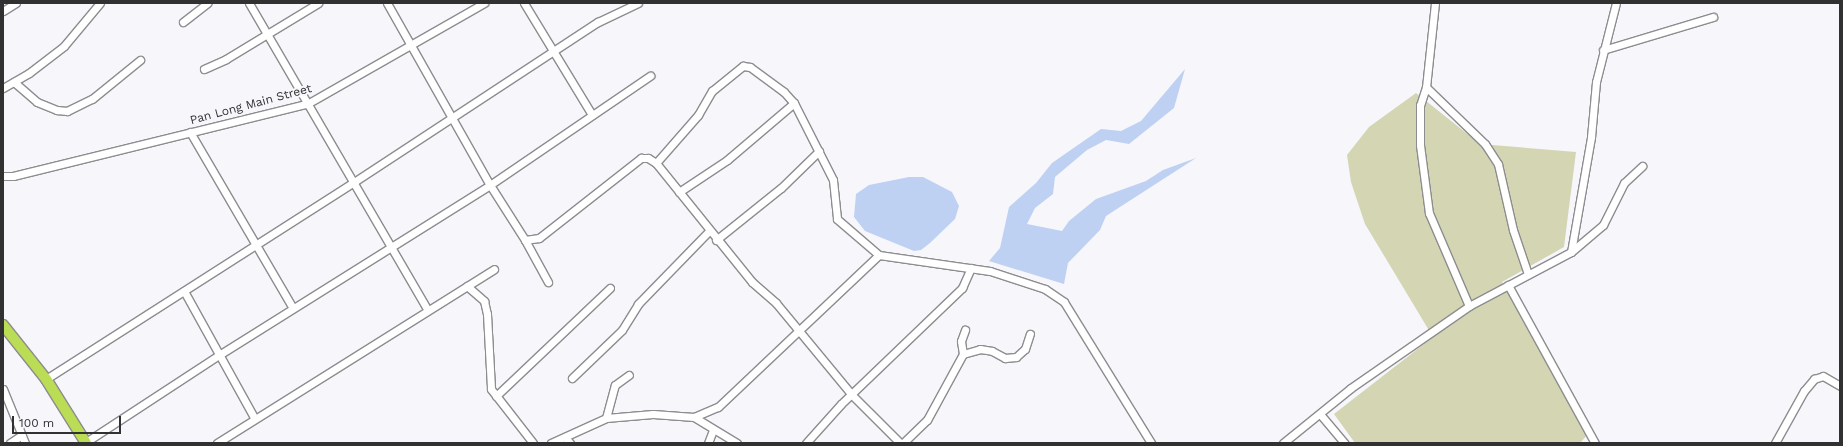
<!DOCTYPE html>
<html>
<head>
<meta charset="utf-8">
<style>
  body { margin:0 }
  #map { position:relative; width:1843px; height:446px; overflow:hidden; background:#f7f6fb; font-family:"Work Sans",sans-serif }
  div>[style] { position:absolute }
  .green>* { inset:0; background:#d3d5b3 }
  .water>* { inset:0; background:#bed1f3 }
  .roads { filter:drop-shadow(1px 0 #8d8c8f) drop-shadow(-1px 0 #8d8c8f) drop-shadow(0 1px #8d8c8f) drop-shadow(0 -1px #8d8c8f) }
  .minor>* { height:7px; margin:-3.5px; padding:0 3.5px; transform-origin:3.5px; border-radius:3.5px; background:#fff }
  .highway>* { height:10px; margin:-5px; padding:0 5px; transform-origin:5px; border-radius:5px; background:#bd5 }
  span { translate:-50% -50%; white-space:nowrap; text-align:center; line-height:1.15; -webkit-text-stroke:4px #f7f6fb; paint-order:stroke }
  .street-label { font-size:12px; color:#313132 }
  .frame { position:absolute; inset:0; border:4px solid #313132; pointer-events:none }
  .scale { position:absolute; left:12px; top:416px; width:109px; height:18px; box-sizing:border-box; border:2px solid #313132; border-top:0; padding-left:5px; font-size:12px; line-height:14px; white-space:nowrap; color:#313132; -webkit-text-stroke:3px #f7f6fb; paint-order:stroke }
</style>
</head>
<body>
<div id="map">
  <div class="green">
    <i style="clip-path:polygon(1416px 93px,1480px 144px,1576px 152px,1564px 247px,1502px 282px,1589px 433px,1580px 443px,1355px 443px,1334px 414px,1433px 337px,1365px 224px,1351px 182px,1347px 155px,1369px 127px)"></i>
  </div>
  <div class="water">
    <i style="clip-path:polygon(1185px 69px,1174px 108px,1129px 144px,1106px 140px,1087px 150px,1055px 177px,1053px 194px,1035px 208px,1027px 224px,1062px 231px,1069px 221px,1096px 199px,1146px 181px,1163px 170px,1196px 158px,1106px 216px,1100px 230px,1068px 263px,1064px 284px,989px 261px,1000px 248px,1009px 207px,1036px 183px,1052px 163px,1101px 129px,1121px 131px,1141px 121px)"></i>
    <i style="clip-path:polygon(909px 177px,923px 177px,952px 192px,959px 206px,955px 219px,930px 243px,921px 250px,914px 251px,865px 231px,854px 217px,856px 194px,869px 185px)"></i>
  </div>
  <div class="roads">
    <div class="minor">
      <i style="left:249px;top:3px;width:355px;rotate:59.8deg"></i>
      <i style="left:387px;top:3px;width:209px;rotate:60.5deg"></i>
      <i style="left:490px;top:185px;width:65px;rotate:57.5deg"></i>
      <i style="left:525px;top:240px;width:14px;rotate:-8deg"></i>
      <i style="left:539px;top:238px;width:130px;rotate:-38.1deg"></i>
      <i style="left:641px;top:158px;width:7px"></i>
      <i style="left:648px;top:158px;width:9px;rotate:32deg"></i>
      <i style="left:656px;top:163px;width:153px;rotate:51.1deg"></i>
      <i style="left:752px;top:282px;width:32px;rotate:41deg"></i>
      <i style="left:776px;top:303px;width:119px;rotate:50.4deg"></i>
      <i style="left:852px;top:395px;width:68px;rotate:45deg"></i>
      <i style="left:524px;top:3px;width:131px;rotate:58.7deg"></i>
      <i style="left:1435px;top:3px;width:84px;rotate:96.1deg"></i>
      <i style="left:1426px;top:87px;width:19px;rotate:108deg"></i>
      <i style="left:1420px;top:105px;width:40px;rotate:90deg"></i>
      <i style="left:1420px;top:145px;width:69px;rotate:82.5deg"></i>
      <i style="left:1429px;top:213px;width:101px;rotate:66.7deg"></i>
      <i style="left:3px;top:11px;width:15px;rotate:-32deg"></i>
      <i style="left:183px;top:22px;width:31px;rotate:-38deg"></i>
      <i style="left:1603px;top:50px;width:115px;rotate:-16.7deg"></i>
      <i style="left:204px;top:69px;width:24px;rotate:-24deg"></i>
      <i style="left:226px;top:59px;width:108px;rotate:-31.3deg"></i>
      <i style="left:14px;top:82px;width:30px;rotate:41deg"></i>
      <i style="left:37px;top:102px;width:22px;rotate:22deg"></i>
      <i style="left:57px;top:110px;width:10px;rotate:6deg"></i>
      <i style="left:67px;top:111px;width:28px;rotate:-26deg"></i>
      <i style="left:92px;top:99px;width:62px;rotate:-39.1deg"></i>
      <i style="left:1426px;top:87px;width:82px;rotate:44deg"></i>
      <i style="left:1485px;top:144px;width:24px;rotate:57deg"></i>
      <i style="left:1498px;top:164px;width:68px;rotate:77.2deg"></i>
      <i style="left:1513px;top:230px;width:46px;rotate:71.2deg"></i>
      <i style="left:3px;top:88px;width:30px;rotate:-30deg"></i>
      <i style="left:29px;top:73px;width:44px;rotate:-37.6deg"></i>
      <i style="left:64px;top:46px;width:56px;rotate:-50.1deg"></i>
      <i style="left:190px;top:132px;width:204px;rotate:59.7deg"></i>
      <i style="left:656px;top:163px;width:64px;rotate:-48.8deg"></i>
      <i style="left:698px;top:115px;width:28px;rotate:-60deg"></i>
      <i style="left:712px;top:91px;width:40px;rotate:-39deg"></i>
      <i style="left:743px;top:66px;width:7px;rotate:8deg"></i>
      <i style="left:750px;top:67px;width:42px;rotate:36.3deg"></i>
      <i style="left:784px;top:92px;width:15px;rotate:48deg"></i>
      <i style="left:794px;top:103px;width:86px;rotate:63.1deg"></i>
      <i style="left:833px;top:180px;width:39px;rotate:84deg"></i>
      <i style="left:837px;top:219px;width:55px;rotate:40.6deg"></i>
      <i style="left:879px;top:255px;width:112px;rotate:8.2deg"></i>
      <i style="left:990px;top:271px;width:58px;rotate:18.1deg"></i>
      <i style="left:1045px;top:289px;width:23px;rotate:34deg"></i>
      <i style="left:1064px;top:302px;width:166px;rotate:58.3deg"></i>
      <i style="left:3px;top:176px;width:10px"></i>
      <i style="left:13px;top:176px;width:303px;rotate:-13.8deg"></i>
      <i style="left:307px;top:104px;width:204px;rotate:-29.7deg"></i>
      <i style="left:679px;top:192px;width:58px;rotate:-33.7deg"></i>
      <i style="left:727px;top:160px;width:88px;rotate:-40.4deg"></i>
      <i style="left:525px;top:240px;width:48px;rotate:61.3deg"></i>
      <i style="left:716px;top:240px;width:83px;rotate:-38.7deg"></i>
      <i style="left:781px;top:188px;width:53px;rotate:-44.2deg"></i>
      <i style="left:1571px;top:252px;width:117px;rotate:-80.1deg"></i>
      <i style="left:1591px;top:137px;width:55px;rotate:-84.8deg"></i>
      <i style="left:1596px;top:82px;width:81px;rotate:-75.8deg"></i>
      <i style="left:1508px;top:285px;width:180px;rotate:61.2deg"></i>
      <i style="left:467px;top:286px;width:23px;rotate:41deg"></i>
      <i style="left:484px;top:301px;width:13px;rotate:77deg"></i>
      <i style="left:487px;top:314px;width:75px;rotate:86.9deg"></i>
      <i style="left:491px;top:389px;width:68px;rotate:52.1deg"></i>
      <i style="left:184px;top:291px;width:146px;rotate:61deg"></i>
      <i style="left:963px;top:354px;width:13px;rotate:-99deg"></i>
      <i style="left:961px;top:341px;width:12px;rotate:-70deg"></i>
      <i style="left:572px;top:378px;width:69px;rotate:-43.8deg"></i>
      <i style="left:622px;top:330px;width:31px;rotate:-58deg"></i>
      <i style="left:638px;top:304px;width:102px;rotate:-45.8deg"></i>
      <i style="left:46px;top:379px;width:366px;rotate:-32.6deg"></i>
      <i style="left:354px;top:182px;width:292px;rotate:-33.3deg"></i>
      <i style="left:598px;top:22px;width:44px;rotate:-25.4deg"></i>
      <i style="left:3px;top:389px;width:58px;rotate:67.8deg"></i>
      <i style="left:496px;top:396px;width:157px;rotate:-43.5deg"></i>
      <i style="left:1320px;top:414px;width:38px;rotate:50deg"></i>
      <i style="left:694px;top:417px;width:50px;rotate:31.2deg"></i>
      <i style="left:606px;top:418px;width:34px;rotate:-75deg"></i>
      <i style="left:615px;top:385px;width:17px;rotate:-36deg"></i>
      <i style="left:565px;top:437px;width:8px;rotate:50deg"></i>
      <i style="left:86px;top:442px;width:159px;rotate:-33.2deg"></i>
      <i style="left:219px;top:355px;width:320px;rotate:-32.1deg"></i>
      <i style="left:490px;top:185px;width:194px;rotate:-34.3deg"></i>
      <i style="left:10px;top:443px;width:14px;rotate:-34deg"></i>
      <i style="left:217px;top:443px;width:327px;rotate:-32.1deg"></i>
      <i style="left:551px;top:443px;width:60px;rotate:-24.4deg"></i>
      <i style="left:606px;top:418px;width:47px;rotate:-4.9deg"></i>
      <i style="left:653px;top:414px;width:41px;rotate:4.2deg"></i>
      <i style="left:694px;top:417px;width:26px;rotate:-23deg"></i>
      <i style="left:718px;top:407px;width:221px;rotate:-43.4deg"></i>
      <i style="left:708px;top:443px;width:14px;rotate:-69deg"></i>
      <i style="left:806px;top:443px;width:52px;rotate:-48.1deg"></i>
      <i style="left:841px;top:404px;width:168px;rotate:-43.8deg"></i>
      <i style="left:962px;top:288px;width:22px;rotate:-66deg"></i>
      <i style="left:903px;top:443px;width:33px;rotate:-44deg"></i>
      <i style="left:927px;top:420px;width:75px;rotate:-61.4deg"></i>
      <i style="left:963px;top:354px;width:18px;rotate:-16deg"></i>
      <i style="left:980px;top:349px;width:12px;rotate:9deg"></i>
      <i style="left:992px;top:351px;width:15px;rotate:28deg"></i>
      <i style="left:1005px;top:358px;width:11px;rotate:-5deg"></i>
      <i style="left:1016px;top:357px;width:12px;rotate:-42deg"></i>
      <i style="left:1025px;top:349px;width:16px;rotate:-72deg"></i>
      <i style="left:1283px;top:443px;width:87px;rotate:-39deg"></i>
      <i style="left:1351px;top:388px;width:144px;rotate:-34.8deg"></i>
      <i style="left:1469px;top:306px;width:115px;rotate:-27.9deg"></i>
      <i style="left:1571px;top:252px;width:42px;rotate:-40.2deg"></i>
      <i style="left:1603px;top:225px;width:47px;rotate:-63.4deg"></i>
      <i style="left:1624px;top:183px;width:25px;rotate:-43deg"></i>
      <i style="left:1775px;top:443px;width:60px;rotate:-60.9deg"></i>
      <i style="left:1804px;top:391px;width:16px;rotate:-50deg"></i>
      <i style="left:1814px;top:379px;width:9px;rotate:-18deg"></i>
      <i style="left:1823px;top:376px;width:20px;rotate:30deg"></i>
    </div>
    <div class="highway">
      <i style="left:3px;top:325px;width:69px;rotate:51.5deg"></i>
      <i style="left:46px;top:379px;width:75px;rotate:58deg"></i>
    </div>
  </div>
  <div class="street-label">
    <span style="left:251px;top:105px;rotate:-15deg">Pan Long Main Street</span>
  </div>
  <div class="frame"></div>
  <div class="scale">100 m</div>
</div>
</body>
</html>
